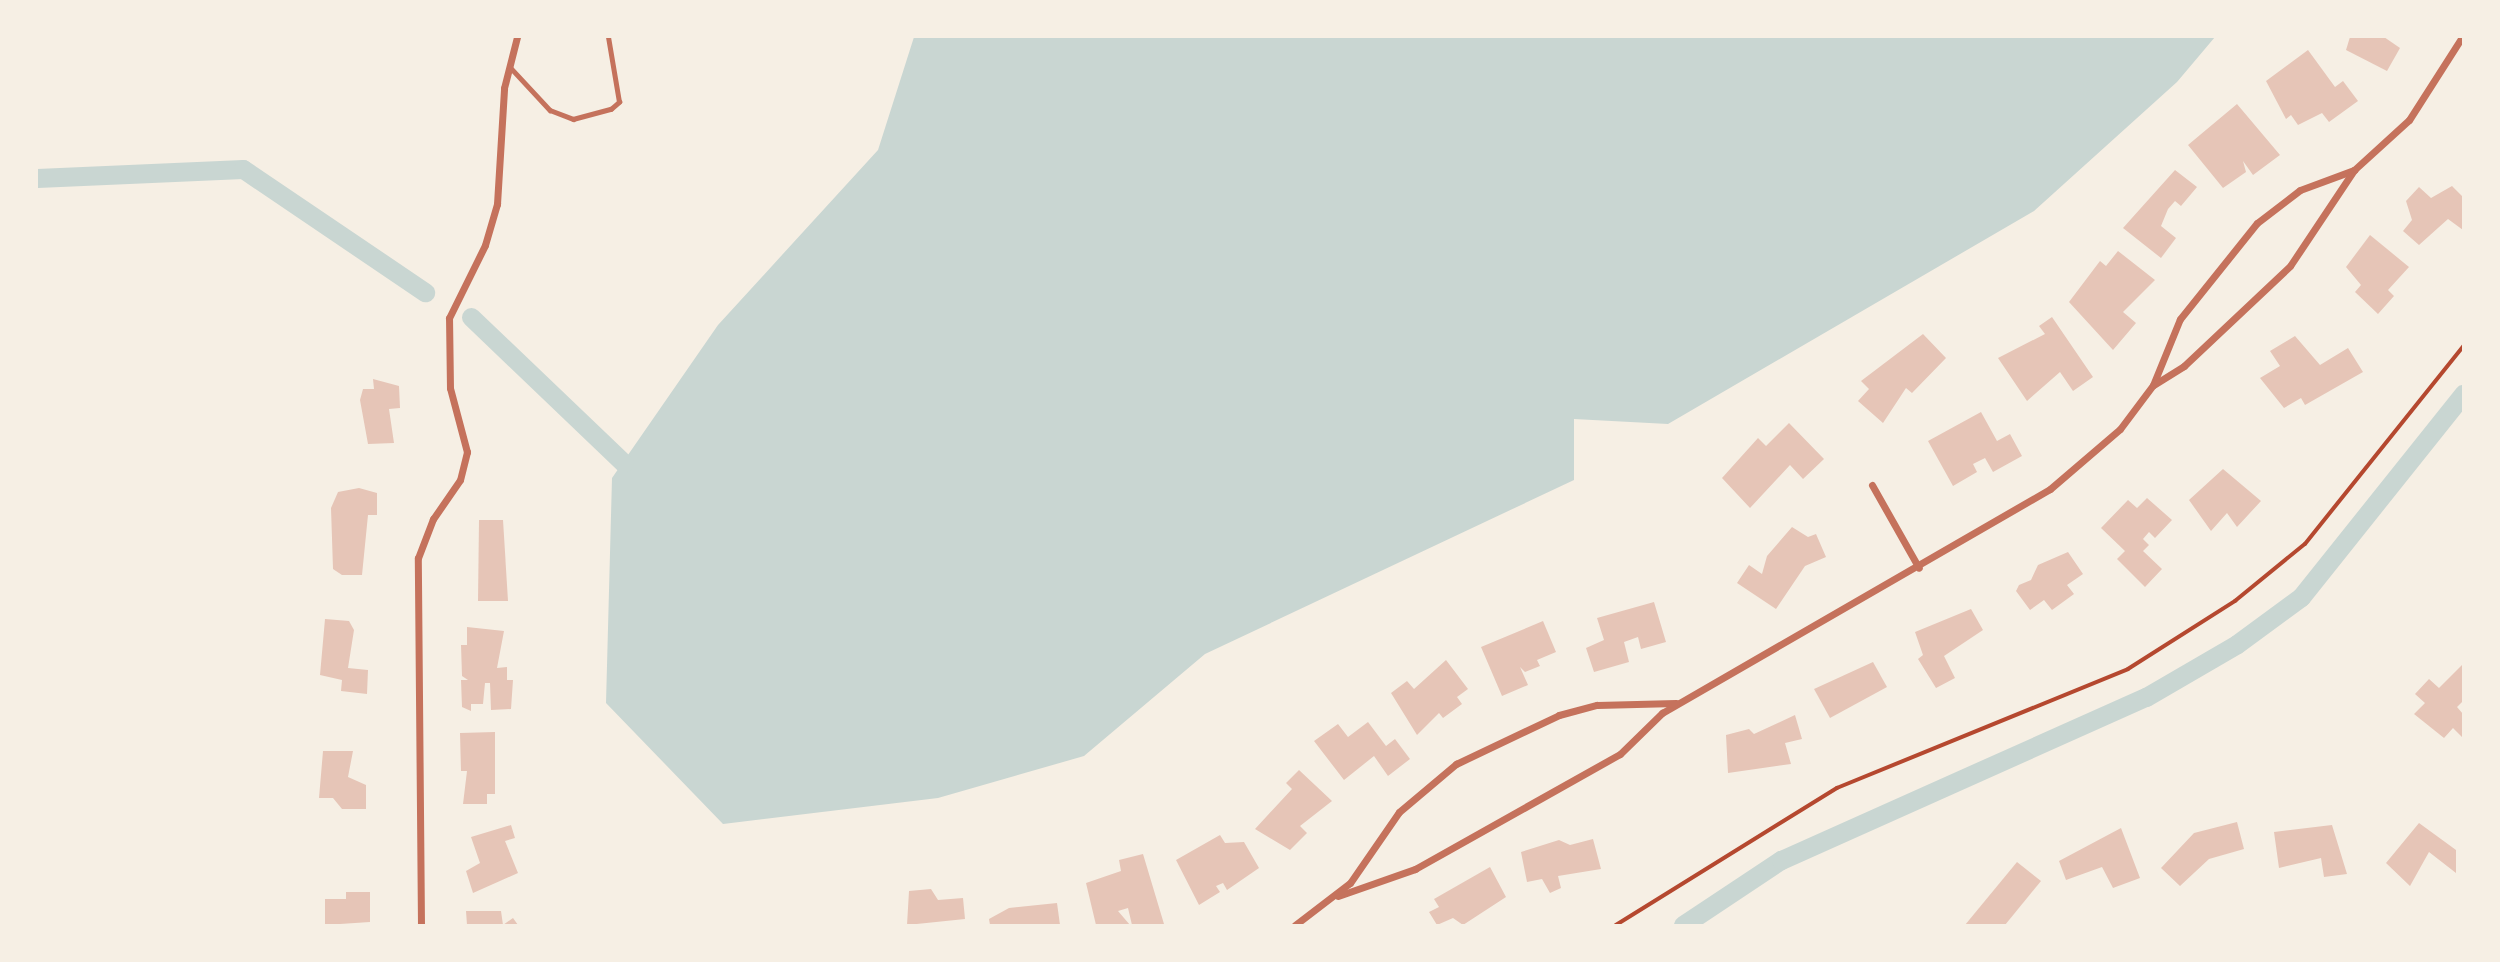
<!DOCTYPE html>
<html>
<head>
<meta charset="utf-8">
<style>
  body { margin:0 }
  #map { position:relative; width:2500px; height:962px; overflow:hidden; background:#f6efe4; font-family:Karla,sans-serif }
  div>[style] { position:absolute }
  .water>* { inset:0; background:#c9d6d2 }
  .canal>* { height:19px; margin:-9.5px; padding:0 9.5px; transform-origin:9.5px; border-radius:9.5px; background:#c9d6d2 }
  .building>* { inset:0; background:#e6c5b7 }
  .path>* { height:3.5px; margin:-1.75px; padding:0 1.75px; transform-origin:1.75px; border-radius:1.75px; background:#b5482f }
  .service>* { height:4.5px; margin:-2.25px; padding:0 2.25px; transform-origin:2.25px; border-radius:2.25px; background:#c5725c }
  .minor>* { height:7px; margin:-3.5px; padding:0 3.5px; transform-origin:3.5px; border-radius:3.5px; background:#c5725c }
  span { translate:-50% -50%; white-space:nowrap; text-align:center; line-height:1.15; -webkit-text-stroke:5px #f6efe4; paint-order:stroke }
  .frame { position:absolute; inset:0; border:38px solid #f6efe4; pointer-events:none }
</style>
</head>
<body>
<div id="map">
  <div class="water">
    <i style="clip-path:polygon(914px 37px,2215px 37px,2177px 82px,2034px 211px,1668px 424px,1574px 419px,1574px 480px,1205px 654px,1084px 756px,938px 798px,723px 824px,606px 703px,612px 478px,718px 325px,878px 150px)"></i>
  </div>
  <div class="canal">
    <i style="left:37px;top:178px;width:206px;rotate:-2.5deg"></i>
    <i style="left:243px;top:169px;width:220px;rotate:34.1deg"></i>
    <i style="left:471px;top:317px;width:211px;rotate:43.7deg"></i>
    <i style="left:1683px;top:925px;width:118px;rotate:-33.6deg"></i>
    <i style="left:1781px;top:860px;width:400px;rotate:-24.1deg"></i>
    <i style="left:2146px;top:697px;width:105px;rotate:-30.2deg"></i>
    <i style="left:2237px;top:644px;width:79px;rotate:-36.3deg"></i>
    <i style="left:2301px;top:597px;width:260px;rotate:-51.4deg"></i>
  </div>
  <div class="building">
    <i style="clip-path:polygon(2350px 37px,2384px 37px,2400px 48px,2387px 71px,2346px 50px)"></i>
    <i style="clip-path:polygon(2308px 50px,2335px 87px,2343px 81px,2358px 101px,2329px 122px,2322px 113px,2298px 125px,2291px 115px,2286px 119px,2266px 81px)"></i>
    <i style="clip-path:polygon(2237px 104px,2280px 155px,2253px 175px,2243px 161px,2246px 172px,2223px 188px,2188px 145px)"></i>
    <i style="clip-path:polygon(2175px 170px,2197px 187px,2181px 206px,2175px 201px,2168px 209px,2161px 226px,2176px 238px,2161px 258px,2123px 228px)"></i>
    <i style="clip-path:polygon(2452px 186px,2463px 197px,2463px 230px,2448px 219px,2419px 245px,2403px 231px,2412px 220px,2406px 201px,2419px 187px,2431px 198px)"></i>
    <i style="clip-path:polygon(2370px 235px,2409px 267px,2388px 290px,2394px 296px,2378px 314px,2355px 292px,2361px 285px,2346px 267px)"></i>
    <i style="clip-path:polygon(2118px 251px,2155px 280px,2123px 312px,2136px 323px,2113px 350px,2069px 302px,2100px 261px,2106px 266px)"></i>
    <i style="clip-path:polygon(2052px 317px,2093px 377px,2073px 391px,2060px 372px,2027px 401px,1998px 358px,2045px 334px,2039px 326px)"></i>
    <i style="clip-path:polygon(1923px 334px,1946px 358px,1912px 393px,1906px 388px,1883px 423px,1858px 401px,1869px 389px,1861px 381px)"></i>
    <i style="clip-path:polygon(2295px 336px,2320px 365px,2348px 348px,2363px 372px,2305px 405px,2301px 398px,2284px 408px,2260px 378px,2280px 366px,2270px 351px)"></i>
    <i style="clip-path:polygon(373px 379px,399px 386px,400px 408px,389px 409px,394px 443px,368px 444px,360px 400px,363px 389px,374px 389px)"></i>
    <i style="clip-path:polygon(1981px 412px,1997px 441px,2010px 434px,2022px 456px,1993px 472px,1985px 458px,1973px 464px,1977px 472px,1953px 486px,1928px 441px)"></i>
    <i style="clip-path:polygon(1789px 423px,1824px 459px,1803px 479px,1790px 465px,1750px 508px,1722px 478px,1758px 438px,1766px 446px)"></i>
    <i style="clip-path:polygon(2223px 469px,2261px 501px,2237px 527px,2227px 513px,2211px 531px,2189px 500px)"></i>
    <i style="clip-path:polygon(359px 488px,377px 493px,377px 515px,368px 515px,362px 575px,342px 575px,333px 569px,331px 508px,338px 492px)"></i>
    <i style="clip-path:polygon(2147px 498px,2172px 520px,2155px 538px,2149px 532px,2143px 539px,2149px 545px,2143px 551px,2162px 569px,2145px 587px,2117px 559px,2125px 551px,2101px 528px,2128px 500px,2137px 508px)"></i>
    <i style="clip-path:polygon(479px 520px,503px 520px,508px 601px,478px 601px)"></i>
    <i style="clip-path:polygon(1792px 527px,1808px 537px,1816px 534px,1826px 557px,1805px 566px,1776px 609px,1737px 583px,1749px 565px,1762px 574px,1767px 556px)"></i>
    <i style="clip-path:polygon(2068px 552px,2083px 574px,2067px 585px,2074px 594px,2052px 610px,2044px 600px,2030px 610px,2016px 591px,2019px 585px,2031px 580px,2038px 565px)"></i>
    <i style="clip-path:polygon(1654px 602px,1666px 642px,1641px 649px,1638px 637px,1624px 642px,1629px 662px,1594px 672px,1586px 648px,1604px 640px,1597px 618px)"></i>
    <i style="clip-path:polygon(1971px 609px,1983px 630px,1944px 656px,1955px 678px,1936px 688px,1918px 659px,1923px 655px,1915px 632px)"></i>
    <i style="clip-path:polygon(325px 619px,349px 621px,354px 630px,348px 668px,368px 670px,367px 694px,341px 691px,342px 680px,320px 675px)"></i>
    <i style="clip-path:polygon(1543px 621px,1556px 652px,1537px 660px,1540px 666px,1525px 672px,1520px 667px,1528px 685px,1502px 696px,1481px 647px)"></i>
    <i style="clip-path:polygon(467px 627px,504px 631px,497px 668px,507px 667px,507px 680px,513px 680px,511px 709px,491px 710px,490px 683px,485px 683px,483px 704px,471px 704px,471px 711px,462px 707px,461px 680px,468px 680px,462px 676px,461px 645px,467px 645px)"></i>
    <i style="clip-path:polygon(1446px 660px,1468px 689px,1457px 697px,1462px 704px,1443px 718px,1439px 713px,1417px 735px,1391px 693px,1407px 681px,1414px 689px)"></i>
    <i style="clip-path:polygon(1873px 662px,1887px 687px,1830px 718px,1814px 689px)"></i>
    <i style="clip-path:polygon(2463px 664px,2463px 701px,2457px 707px,2463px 714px,2463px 738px,2453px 728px,2444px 738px,2414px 714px,2425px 703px,2415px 694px,2429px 679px,2439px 688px)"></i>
    <i style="clip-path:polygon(1795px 715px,1802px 739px,1785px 743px,1791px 764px,1728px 773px,1726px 735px,1749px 729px,1754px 734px)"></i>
    <i style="clip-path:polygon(1368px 722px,1386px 746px,1395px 739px,1410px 759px,1388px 776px,1374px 756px,1344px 780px,1314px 741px,1338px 724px,1348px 737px)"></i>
    <i style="clip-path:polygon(495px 732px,495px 794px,487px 794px,487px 804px,463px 804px,467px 771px,461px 771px,460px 733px)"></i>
    <i style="clip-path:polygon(323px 751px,353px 751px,348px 777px,366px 785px,366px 809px,342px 809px,333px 798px,319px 798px)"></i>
    <i style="clip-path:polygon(1299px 770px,1332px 801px,1300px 826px,1307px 833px,1290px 850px,1255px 829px,1292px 789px,1286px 783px)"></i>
    <i style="clip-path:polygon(2237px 822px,2244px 849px,2209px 859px,2180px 886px,2161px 868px,2194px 833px)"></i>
    <i style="clip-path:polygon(2419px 823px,2456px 850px,2456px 873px,2429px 852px,2410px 886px,2386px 863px)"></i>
    <i style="clip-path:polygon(511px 825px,515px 838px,505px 841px,518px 873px,473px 893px,466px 871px,480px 863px,471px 837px)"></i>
    <i style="clip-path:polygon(2332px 825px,2347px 874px,2324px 877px,2321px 858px,2279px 868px,2274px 832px)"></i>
    <i style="clip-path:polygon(2121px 828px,2140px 878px,2113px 888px,2102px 867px,2066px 880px,2059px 861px)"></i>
    <i style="clip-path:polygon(1220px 835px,1225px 843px,1244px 842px,1259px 868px,1227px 890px,1223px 883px,1216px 886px,1220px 892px,1199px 905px,1176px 860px)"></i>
    <i style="clip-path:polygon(1593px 839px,1601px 869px,1558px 876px,1561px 888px,1550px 893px,1542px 879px,1527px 882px,1521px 852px,1559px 840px,1570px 845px)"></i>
    <i style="clip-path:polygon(1143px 854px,1164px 924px,1132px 925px,1128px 908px,1118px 911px,1130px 925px,1096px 925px,1086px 883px,1121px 871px,1119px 860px)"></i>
    <i style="clip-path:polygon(2017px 862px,2041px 881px,2005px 925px,1965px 925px)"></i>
    <i style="clip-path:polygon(1490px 867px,1506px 897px,1463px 925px,1453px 918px,1437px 925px,1429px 912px,1439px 907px,1434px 899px)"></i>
    <i style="clip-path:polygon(931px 889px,938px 900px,963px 898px,965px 919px,907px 925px,909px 891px)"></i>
    <i style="clip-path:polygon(346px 892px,370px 892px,370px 922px,325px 925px,325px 899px,346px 899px)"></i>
    <i style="clip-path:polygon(1057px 903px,1060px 925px,990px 925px,989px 919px,1009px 908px)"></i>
    <i style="clip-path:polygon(466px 911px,501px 911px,503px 925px,513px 918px,518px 925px,467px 925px)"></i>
  </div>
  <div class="path">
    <i style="left:1616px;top:925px;width:260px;rotate:-31.8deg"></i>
    <i style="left:1837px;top:788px;width:314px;rotate:-22.2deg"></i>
    <i style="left:2128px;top:669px;width:127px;rotate:-32.4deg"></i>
    <i style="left:2235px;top:601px;width:90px;rotate:-39.2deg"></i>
    <i style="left:2305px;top:544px;width:253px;rotate:-51.3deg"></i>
  </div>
  <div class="service">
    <i style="left:510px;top:67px;width:59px;rotate:47.1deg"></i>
    <i style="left:550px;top:110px;width:25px;rotate:21deg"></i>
    <i style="left:573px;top:119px;width:39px;rotate:-15deg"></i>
    <i style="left:611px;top:109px;width:11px;rotate:-41deg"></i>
    <i style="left:619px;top:102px;width:66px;rotate:-99.6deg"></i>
  </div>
  <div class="minor">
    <i style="left:2354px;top:170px;width:74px;rotate:-42.3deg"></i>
    <i style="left:2409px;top:120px;width:98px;rotate:-57.4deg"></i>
    <i style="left:1872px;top:485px;width:95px;rotate:60.5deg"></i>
    <i style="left:1338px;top:896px;width:82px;rotate:-19.3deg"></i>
    <i style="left:1415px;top:869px;width:235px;rotate:-29.3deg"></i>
    <i style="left:1620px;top:754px;width:59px;rotate:-44.3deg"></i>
    <i style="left:1662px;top:713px;width:448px;rotate:-30deg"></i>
    <i style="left:2050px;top:489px;width:92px;rotate:-40.6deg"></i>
    <i style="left:2120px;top:429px;width:55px;rotate:-53.1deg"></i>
    <i style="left:2153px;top:385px;width:71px;rotate:-67.8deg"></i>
    <i style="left:2180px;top:319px;width:123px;rotate:-51.3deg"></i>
    <i style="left:2257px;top:223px;width:54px;rotate:-37.5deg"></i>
    <i style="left:2300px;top:190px;width:58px;rotate:-20.3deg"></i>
    <i style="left:2354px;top:170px;width:115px;rotate:123.7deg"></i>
    <i style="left:2290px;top:266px;width:146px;rotate:136.7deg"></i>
    <i style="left:2184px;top:366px;width:36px;rotate:148deg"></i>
    <i style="left:421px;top:925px;width:367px;rotate:-90.5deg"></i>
    <i style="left:418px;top:558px;width:42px;rotate:-69deg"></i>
    <i style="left:433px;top:519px;width:47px;rotate:-55.3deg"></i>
    <i style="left:460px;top:480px;width:29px;rotate:-76deg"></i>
    <i style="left:467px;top:452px;width:66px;rotate:-104.9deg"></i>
    <i style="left:450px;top:388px;width:70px;rotate:-90.8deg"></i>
    <i style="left:449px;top:318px;width:81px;rotate:-63.7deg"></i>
    <i style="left:485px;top:245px;width:43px;rotate:-73.7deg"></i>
    <i style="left:497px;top:204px;width:116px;rotate:-86.5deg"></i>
    <i style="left:504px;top:88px;width:53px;rotate:-75.7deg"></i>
    <i style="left:1295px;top:925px;width:69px;rotate:-37.4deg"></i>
    <i style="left:1350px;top:883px;width:86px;rotate:-55.4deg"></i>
    <i style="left:1399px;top:812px;width:75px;rotate:-40.1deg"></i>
    <i style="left:1456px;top:764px;width:114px;rotate:-25.4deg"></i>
    <i style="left:1559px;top:715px;width:39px;rotate:-15deg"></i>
    <i style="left:1597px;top:705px;width:79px;rotate:-1.5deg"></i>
  </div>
  <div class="frame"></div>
</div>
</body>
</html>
